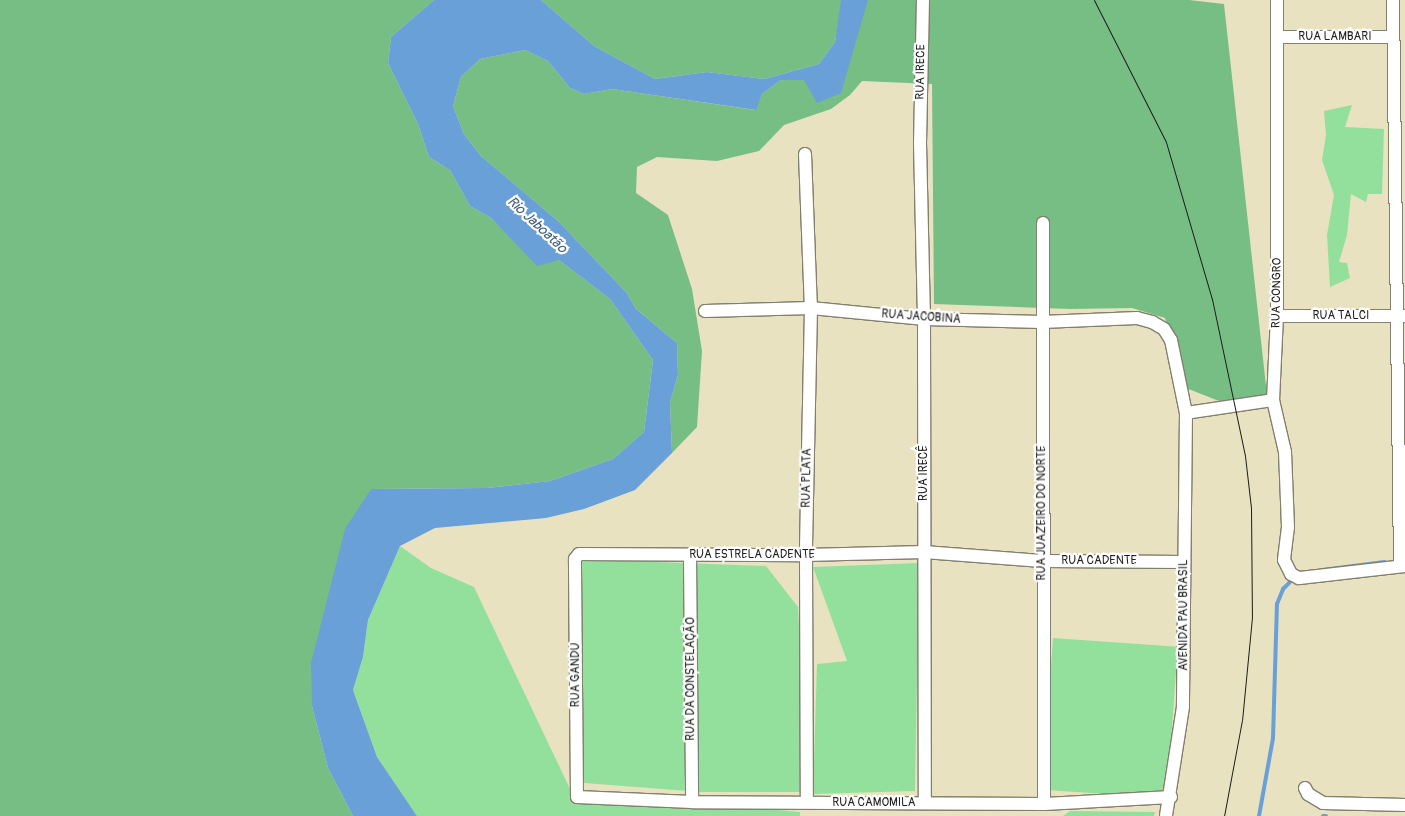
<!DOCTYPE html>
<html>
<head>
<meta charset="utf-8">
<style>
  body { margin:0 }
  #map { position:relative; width:1405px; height:816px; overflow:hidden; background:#e8e2c0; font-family:Pangolin,sans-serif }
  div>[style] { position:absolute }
  .green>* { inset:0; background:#93e09d; transform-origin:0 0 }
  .forest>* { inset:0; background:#76be84 }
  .water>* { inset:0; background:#69a0d7 }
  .stream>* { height:4px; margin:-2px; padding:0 2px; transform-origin:2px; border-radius:2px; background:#69a0d7 }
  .roads { filter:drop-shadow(1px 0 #827f6e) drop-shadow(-1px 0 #827f6e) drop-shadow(0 1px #827f6e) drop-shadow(0 -1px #827f6e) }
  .street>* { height:12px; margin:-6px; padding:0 6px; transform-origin:6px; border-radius:6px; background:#fff }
  .tram>* { height:1px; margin:-0.5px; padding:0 0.5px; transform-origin:0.5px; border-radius:0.5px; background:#1c1c1c }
  span { translate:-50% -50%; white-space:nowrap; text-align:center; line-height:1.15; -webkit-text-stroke:4.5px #fff; paint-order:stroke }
  .street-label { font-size:12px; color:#1c1c1c }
  .water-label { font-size:14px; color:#425e7a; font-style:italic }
</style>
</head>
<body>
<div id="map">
  <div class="green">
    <i style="clip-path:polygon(1352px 105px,1345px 127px,1384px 129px,1382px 194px,1368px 194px,1366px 202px,1351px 194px,1347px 235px,1339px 262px,1347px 263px,1350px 278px,1330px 287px,1327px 235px,1334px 195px,1322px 160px,1326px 135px,1324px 111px)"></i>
    <i style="clip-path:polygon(400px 546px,431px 568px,474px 587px,571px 791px,800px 812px,800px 816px,417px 816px,377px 757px,353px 690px,363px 657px,368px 620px)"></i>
    <i style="clip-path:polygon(575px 559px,766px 566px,798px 607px,807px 792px,701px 792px,584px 783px)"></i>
    <i style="clip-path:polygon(919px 563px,915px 791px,813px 794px,817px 664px,847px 661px,813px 567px)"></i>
    <i style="left:1053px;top:638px;width:125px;height:152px;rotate:4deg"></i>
    <i style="clip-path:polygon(1070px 811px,1155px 812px,1154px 816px,1063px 816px)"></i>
  </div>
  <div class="forest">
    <i style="clip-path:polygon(0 0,434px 0,391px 37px,388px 63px,418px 124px,429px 157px,450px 170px,470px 206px,491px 218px,512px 239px,559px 260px,610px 299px,653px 360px,644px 432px,613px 459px,550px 481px,487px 488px,371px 489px,312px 706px,328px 768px,353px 816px,0 816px)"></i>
    <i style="clip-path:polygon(541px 0,1189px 0,1224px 4px,1267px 395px,1219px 401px,1186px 388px,1165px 318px,1132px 308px,1070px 309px,934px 304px,932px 84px,862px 81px,850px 95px,831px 109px,784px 125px,759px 151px,717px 161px,657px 157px,637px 167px,636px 193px,668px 215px,692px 289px,702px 351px,697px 427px,672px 453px,670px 402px,678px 375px,677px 343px,636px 309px,626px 292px,558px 221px,481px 156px,464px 134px,453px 106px,461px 77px,480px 59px,525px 50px,548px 61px,570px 88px,584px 94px,612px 89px,755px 110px,762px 94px,781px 80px,804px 80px,841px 93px,839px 19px,835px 42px,819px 64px,764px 79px,707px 72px,655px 79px,594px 46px)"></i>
  </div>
  <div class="water">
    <i style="clip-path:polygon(434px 0,541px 0,594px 46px,655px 79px,707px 72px,764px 79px,819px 64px,835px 42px,841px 0,868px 0,841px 93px,817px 103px,804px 80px,781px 80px,762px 94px,756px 110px,612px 89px,584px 94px,570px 88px,548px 61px,525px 50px,480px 59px,461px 77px,453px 106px,464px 134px,481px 156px,558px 221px,626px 292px,636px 309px,677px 343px,678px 375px,670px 402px,672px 453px,635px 490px,584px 509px,546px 518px,435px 528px,400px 546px,368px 620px,363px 657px,353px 690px,377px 757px,417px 816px,353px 816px,328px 768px,312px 706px,311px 663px,345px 529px,371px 489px,487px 488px,550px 481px,613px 459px,644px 432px,653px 360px,610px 299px,559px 260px,537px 266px,491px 218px,470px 206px,450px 170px,429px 157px,418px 124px,388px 63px,391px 37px)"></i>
  </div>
  <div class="stream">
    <i style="left:1322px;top:570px;width:63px;rotate:-7.4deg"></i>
    <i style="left:1259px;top:816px;width:79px;rotate:-79.8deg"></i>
    <i style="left:1273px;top:738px;width:134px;rotate:-88.3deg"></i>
    <i style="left:1277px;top:604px;width:16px;rotate:-68deg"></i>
    <i style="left:1283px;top:589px;width:14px;rotate:-45deg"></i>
    <i style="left:1323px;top:816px;width:3px"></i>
  </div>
  <div class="roads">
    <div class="street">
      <i style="left:923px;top:0;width:143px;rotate:91.2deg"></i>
      <i style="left:920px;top:143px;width:176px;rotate:88.7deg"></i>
      <i style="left:924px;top:319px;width:484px;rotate:89.9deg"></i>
      <i style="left:1277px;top:0;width:316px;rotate:90deg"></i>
      <i style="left:1277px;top:316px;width:84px;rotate:92.7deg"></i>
      <i style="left:1273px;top:400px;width:53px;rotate:77deg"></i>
      <i style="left:1285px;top:452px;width:75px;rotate:87.7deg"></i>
      <i style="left:1288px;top:527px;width:33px;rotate:97deg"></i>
      <i style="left:1284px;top:560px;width:16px;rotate:63deg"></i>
      <i style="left:1291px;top:574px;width:9px;rotate:27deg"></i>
      <i style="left:1299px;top:578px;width:107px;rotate:-6.5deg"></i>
      <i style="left:1393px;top:0;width:566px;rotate:89.29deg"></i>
      <i style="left:1277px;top:37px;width:116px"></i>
      <i style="left:805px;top:154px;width:154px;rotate:87.8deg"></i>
      <i style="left:811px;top:308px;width:247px;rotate:91.2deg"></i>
      <i style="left:806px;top:555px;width:247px;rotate:89.8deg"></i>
      <i style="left:1043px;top:223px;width:581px;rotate:89.9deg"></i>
      <i style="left:705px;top:311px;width:106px;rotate:-1.6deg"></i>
      <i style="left:811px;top:308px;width:114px;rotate:5.6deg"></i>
      <i style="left:924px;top:319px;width:118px;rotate:1.5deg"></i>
      <i style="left:1042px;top:322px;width:95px;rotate:-2.4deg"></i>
      <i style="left:1137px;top:318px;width:16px;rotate:15deg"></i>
      <i style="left:1152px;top:322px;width:14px;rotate:30deg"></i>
      <i style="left:1164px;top:329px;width:13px;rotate:58deg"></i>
      <i style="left:1171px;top:340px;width:75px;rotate:78.4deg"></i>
      <i style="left:1186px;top:413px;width:294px;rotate:90.6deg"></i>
      <i style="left:1183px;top:707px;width:110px;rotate:98.9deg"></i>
      <i style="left:1277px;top:316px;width:128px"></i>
      <i style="left:1186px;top:413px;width:88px;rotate:-8.5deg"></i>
      <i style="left:690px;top:556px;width:246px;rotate:89.5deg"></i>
      <i style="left:1305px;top:788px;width:7px;rotate:63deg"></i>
      <i style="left:1308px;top:794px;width:17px;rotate:31deg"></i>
      <i style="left:1323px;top:803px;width:82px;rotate:1.4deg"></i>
      <i style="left:1171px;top:797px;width:127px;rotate:176.8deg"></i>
      <i style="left:1044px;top:804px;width:352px;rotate:-179.7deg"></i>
      <i style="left:692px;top:802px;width:115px;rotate:-177.5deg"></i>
      <i style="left:577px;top:797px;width:238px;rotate:-90.5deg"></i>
      <i style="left:575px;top:559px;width:6px;rotate:-51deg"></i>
      <i style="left:579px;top:554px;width:227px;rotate:0.3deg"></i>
      <i style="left:806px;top:555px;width:118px;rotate:-1.5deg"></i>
      <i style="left:924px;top:552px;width:118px;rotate:4.4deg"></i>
      <i style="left:1042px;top:561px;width:141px;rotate:0.4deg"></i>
    </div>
  </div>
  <div class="tram">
    <i style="left:1094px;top:0;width:159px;rotate:63.1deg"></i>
    <i style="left:1166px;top:142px;width:164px;rotate:73.7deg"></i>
    <i style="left:1212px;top:299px;width:160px;rotate:78.1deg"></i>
    <i style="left:1245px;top:456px;width:52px;rotate:83.4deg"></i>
    <i style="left:1251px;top:508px;width:109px;rotate:89.5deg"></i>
    <i style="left:1252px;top:617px;width:103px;rotate:95.5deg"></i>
    <i style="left:1242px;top:720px;width:98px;rotate:100.6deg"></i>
  </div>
  <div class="street-label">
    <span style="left:1335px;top:37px">RUA LAMBARI</span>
    <span style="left:921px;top:72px;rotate:-89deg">RUA IRECE</span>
    <span style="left:1277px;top:293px;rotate:-89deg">RUA CONGRO</span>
    <span style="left:1341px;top:316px">RUA TALCI</span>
    <span style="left:921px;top:317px;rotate:4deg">RUA JACOBINA</span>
    <span style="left:924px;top:473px;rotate:-90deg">RUA IRECÊ</span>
    <span style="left:807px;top:478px;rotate:-89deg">RUA PLATA</span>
    <span style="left:1042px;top:513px;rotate:-90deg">RUA JUAZEIRO DO NORTE</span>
    <span style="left:752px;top:555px">RUA ESTRELA CADENTE</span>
    <span style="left:1099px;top:561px">RUA CADENTE</span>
    <span style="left:1184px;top:615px;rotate:-90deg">AVENIDA PAU BRASIL</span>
    <span style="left:576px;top:675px;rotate:-90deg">RUA GANDU</span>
    <span style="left:691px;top:679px;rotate:-90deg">RUA DA CONSTELAÇÃO</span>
    <span style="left:874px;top:803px">RUA CAMOMILA</span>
  </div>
  <div class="water-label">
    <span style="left:537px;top:225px;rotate:43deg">Rio Jaboatão</span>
  </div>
</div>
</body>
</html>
